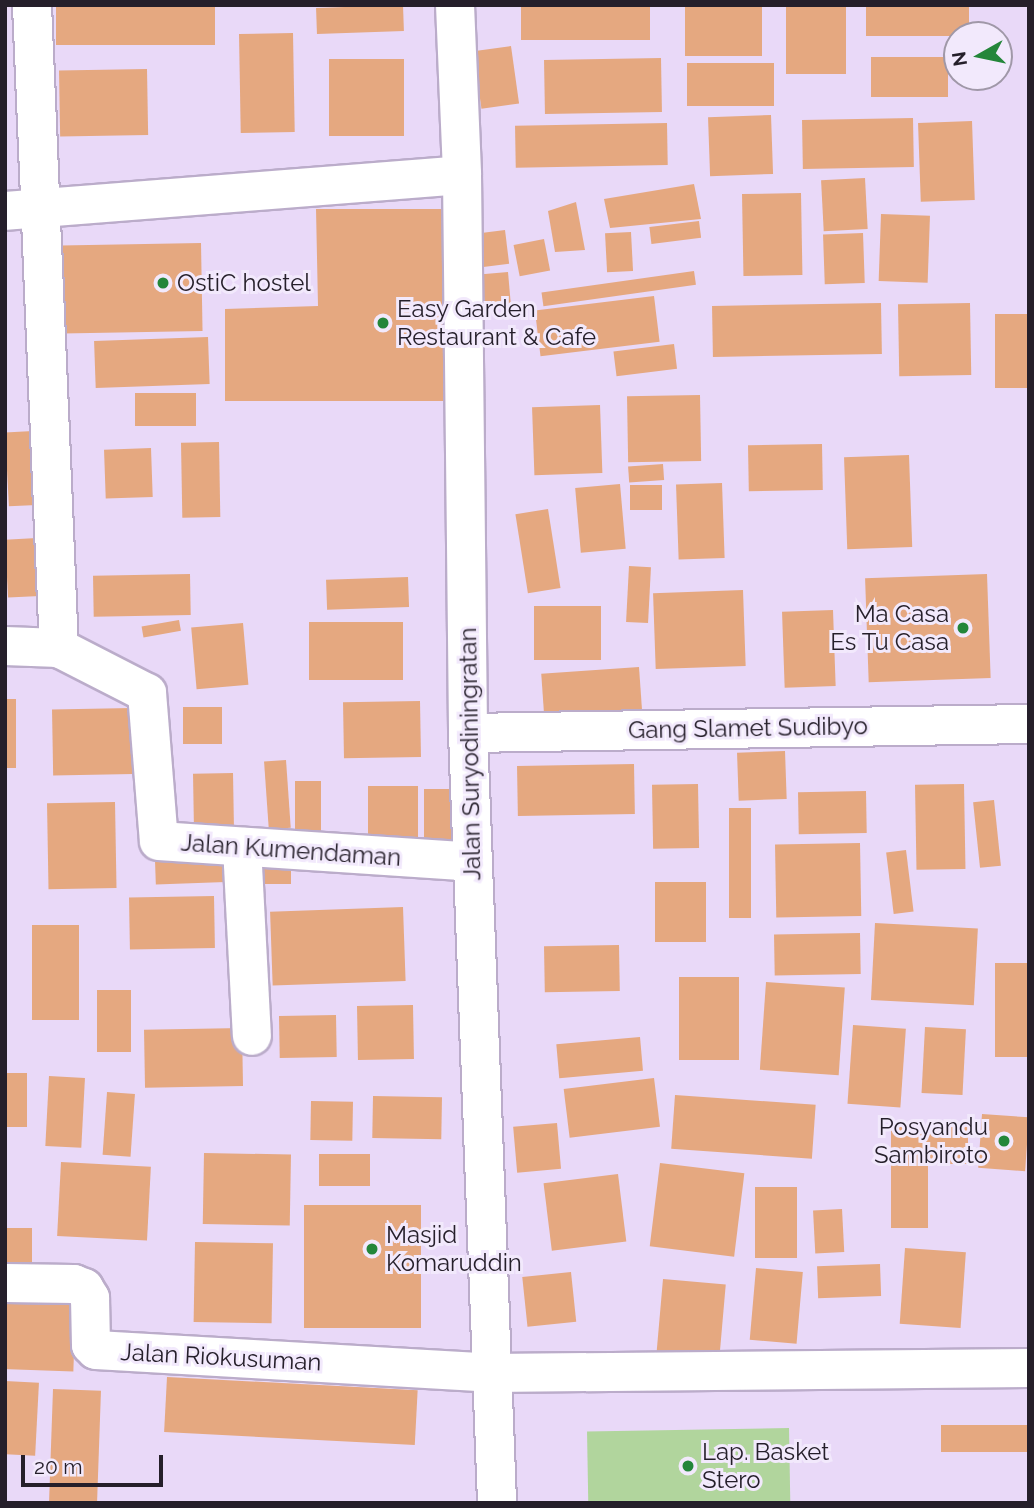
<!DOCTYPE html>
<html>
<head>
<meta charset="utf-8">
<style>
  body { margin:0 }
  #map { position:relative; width:1034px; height:1508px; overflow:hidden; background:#e9d9f8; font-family:Raleway,sans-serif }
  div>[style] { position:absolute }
  .green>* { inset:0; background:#b1d59d; transform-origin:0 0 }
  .building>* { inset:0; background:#e5a880; transform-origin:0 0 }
  .roads { filter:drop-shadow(2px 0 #bbacca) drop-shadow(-2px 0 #bbacca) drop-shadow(0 2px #bbacca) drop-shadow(0 -2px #bbacca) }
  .minor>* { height:38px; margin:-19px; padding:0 19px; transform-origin:19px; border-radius:19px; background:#fff }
  .dots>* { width:19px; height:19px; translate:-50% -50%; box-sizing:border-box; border:4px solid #f2e9fc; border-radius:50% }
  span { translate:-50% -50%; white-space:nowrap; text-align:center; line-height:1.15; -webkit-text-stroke:6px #f2e9fc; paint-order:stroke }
  .poi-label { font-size:24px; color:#251f2a }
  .left { translate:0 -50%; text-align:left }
  .right { translate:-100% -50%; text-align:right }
  .street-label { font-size:24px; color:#251f2a }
  .frame { position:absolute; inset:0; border:7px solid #251f2a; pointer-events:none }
  .north { position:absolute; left:943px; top:21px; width:70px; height:70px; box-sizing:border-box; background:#f2e9fc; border:2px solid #a098a8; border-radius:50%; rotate:261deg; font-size:19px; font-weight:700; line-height:28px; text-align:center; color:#251f2a }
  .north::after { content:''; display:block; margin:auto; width:24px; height:32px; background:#24863a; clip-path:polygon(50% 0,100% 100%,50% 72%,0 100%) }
  .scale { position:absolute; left:21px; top:1455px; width:142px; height:32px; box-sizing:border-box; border:4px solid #251f2a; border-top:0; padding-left:9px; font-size:21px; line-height:24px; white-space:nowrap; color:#251f2a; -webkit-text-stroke:5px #f2e9fc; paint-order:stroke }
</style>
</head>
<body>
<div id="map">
  <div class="green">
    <i style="left:789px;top:1428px;width:75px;height:202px;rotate:89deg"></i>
  </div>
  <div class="building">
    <i style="left:56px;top:5px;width:159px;height:40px"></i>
    <i style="left:403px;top:5px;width:26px;height:87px;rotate:88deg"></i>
    <i style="left:521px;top:5px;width:129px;height:35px"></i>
    <i style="left:685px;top:5px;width:77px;height:51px"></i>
    <i style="left:786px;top:5px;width:60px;height:69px"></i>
    <i style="left:866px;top:5px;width:103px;height:31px"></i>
    <i style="left:293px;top:33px;width:99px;height:54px;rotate:89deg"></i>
    <i style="left:511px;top:46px;width:58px;height:38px;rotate:82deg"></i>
    <i style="left:948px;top:57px;width:40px;height:77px;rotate:90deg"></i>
    <i style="left:661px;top:58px;width:54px;height:117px;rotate:89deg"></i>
    <i style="left:329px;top:59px;width:75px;height:77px"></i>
    <i style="left:774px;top:63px;width:43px;height:87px;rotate:90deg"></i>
    <i style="left:147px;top:69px;width:66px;height:88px;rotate:89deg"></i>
    <i style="left:771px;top:115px;width:59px;height:63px;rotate:88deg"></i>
    <i style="left:913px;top:118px;width:49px;height:111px;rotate:89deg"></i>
    <i style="left:972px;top:121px;width:79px;height:54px;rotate:88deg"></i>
    <i style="left:667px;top:123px;width:42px;height:152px;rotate:89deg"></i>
    <i style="left:865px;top:178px;width:51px;height:44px;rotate:87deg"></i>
    <i style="clip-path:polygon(694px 184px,701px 219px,610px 228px,604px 199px)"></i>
    <i style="left:801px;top:193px;width:82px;height:59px;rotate:89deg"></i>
    <i style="clip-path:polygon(576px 202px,585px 250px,555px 252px,548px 211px)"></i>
    <i style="clip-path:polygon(316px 209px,445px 209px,447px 401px,225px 401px,225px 309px,318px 306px)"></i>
    <i style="left:881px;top:214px;width:49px;height:67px;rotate:2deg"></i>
    <i style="left:699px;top:221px;width:17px;height:50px;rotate:83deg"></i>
    <i style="left:505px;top:230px;width:34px;height:26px;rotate:83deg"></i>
    <i style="left:631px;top:232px;width:39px;height:26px;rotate:87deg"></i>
    <i style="left:863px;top:233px;width:50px;height:40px;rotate:88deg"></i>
    <i style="left:544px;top:239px;width:32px;height:31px;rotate:79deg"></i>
    <i style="left:201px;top:243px;width:88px;height:140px;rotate:89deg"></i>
    <i style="left:694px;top:271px;width:14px;height:154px;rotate:82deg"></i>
    <i style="left:508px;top:272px;width:34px;height:26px;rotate:85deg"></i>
    <i style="left:654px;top:296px;width:46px;height:120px;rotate:83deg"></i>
    <i style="left:881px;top:303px;width:51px;height:169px;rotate:89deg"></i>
    <i style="left:970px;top:303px;width:72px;height:72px;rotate:89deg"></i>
    <i style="left:995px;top:314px;width:34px;height:74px"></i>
    <i style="left:208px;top:337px;width:47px;height:114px;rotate:88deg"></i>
    <i style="left:674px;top:344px;width:25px;height:61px;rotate:83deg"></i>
    <i style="left:196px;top:393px;width:33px;height:61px;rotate:90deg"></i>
    <i style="left:700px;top:395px;width:66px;height:73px;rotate:89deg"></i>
    <i style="left:600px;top:405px;width:68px;height:68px;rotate:88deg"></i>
    <i style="left:33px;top:431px;width:74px;height:28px;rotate:87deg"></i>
    <i style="left:219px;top:442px;width:75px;height:38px;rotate:89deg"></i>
    <i style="left:822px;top:444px;width:46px;height:74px;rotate:89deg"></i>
    <i style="left:151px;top:448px;width:49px;height:47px;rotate:88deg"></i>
    <i style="left:909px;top:455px;width:92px;height:65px;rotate:88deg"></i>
    <i style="left:663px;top:464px;width:16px;height:35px;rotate:86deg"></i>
    <i style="left:722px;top:483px;width:75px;height:46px;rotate:88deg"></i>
    <i style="left:620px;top:484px;width:65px;height:45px;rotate:85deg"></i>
    <i style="left:630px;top:485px;width:32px;height:25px"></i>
    <i style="left:548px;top:509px;width:80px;height:33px;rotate:81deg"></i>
    <i style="left:37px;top:538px;width:58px;height:32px;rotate:87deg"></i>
    <i style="left:629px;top:566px;width:22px;height:56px;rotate:3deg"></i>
    <i style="left:190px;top:574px;width:41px;height:97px;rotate:89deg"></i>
    <i style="left:987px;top:574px;width:104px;height:122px;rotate:88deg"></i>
    <i style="left:408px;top:577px;width:30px;height:82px;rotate:88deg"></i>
    <i style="left:743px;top:590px;width:76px;height:90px;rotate:88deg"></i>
    <i style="left:601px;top:606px;width:54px;height:67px;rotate:90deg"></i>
    <i style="left:833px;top:610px;width:76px;height:51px;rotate:88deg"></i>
    <i style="left:179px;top:620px;width:11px;height:38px;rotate:80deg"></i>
    <i style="left:309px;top:622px;width:94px;height:58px"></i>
    <i style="left:243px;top:623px;width:62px;height:52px;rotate:85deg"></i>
    <i style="left:639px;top:667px;width:54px;height:98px;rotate:86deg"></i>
    <i style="left:5px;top:699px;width:11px;height:69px"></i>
    <i style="left:420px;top:701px;width:56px;height:77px;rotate:89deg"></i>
    <i style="left:183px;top:707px;width:39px;height:37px"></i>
    <i style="left:132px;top:708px;width:66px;height:80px;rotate:89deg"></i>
    <i style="left:785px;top:751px;width:48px;height:48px;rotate:88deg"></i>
    <i style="left:286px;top:760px;width:68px;height:22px;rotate:86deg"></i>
    <i style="left:634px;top:764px;width:50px;height:117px;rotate:89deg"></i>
    <i style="left:233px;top:773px;width:52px;height:40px;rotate:89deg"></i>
    <i style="left:321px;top:781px;width:59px;height:26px;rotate:90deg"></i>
    <i style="left:698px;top:784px;width:64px;height:46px;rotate:89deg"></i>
    <i style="left:964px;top:784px;width:85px;height:49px;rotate:89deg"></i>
    <i style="left:368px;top:786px;width:50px;height:63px"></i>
    <i style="left:454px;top:789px;width:60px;height:30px;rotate:90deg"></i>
    <i style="left:866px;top:791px;width:42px;height:68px;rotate:89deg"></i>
    <i style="left:994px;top:800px;width:66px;height:21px;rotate:84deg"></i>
    <i style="left:115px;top:802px;width:86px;height:68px;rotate:89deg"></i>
    <i style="left:729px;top:808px;width:22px;height:110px"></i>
    <i style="left:860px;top:843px;width:73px;height:85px;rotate:89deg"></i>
    <i style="left:906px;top:850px;width:62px;height:20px;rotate:83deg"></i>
    <i style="left:291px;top:857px;width:27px;height:41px;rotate:90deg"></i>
    <i style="left:225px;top:859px;width:23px;height:70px;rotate:88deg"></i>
    <i style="left:706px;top:882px;width:60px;height:51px;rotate:90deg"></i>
    <i style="left:214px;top:896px;width:52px;height:85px;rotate:89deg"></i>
    <i style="left:403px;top:907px;width:74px;height:133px;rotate:88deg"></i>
    <i style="left:875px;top:923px;width:103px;height:77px;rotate:3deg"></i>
    <i style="left:32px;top:925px;width:47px;height:95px"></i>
    <i style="left:860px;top:933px;width:41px;height:86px;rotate:89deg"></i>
    <i style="left:619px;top:945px;width:46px;height:75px;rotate:89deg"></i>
    <i style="left:995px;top:963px;width:34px;height:94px"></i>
    <i style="left:679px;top:977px;width:60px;height:83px"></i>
    <i style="left:766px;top:982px;width:79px;height:88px;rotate:4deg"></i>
    <i style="left:97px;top:990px;width:34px;height:62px"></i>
    <i style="left:413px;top:1005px;width:54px;height:56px;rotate:89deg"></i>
    <i style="left:336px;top:1015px;width:42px;height:57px;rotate:89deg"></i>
    <i style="left:853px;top:1025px;width:53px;height:79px;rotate:4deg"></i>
    <i style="left:925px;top:1027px;width:41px;height:66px;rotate:3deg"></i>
    <i style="left:242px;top:1028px;width:58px;height:98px;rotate:89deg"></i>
    <i style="left:640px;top:1037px;width:34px;height:84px;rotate:85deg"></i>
    <i style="left:5px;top:1073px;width:22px;height:54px"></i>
    <i style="left:49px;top:1076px;width:36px;height:70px;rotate:3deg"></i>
    <i style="left:654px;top:1078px;width:49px;height:91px;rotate:83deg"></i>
    <i style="left:107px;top:1092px;width:28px;height:63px;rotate:4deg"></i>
    <i style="left:675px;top:1095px;width:141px;height:54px;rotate:4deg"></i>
    <i style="left:373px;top:1096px;width:69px;height:42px;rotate:1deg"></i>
    <i style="left:311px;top:1101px;width:42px;height:39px;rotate:1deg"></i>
    <i style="left:982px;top:1114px;width:47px;height:54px;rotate:4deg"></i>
    <i style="left:557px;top:1123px;width:46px;height:44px;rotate:85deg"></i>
    <i style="clip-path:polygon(891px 1127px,968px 1127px,968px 1164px,928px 1164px,928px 1228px,891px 1228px)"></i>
    <i style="left:204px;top:1153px;width:87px;height:71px;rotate:1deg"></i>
    <i style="left:319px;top:1154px;width:51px;height:32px"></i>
    <i style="left:61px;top:1162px;width:90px;height:74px;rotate:3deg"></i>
    <i style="left:660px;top:1163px;width:85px;height:84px;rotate:7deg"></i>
    <i style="left:618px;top:1174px;width:68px;height:75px;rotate:83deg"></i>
    <i style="left:755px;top:1187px;width:42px;height:71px"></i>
    <i style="left:304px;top:1205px;width:117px;height:123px"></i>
    <i style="left:842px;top:1209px;width:43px;height:29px;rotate:87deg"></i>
    <i style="left:5px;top:1228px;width:27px;height:50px"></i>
    <i style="left:195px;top:1242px;width:78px;height:80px;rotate:1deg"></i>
    <i style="left:905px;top:1248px;width:61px;height:76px;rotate:4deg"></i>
    <i style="left:880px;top:1264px;width:32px;height:63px;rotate:88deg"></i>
    <i style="left:756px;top:1268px;width:47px;height:72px;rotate:5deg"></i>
    <i style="left:571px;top:1272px;width:50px;height:49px;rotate:84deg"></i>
    <i style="left:663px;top:1279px;width:63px;height:85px;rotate:5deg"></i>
    <i style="left:5px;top:1294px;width:71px;height:75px;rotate:2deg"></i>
    <i style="left:167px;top:1377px;width:251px;height:55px;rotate:3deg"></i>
    <i style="left:5px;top:1381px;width:34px;height:73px;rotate:3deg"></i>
    <i style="left:53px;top:1389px;width:48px;height:114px;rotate:2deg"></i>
    <i style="left:1029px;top:1425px;width:27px;height:88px;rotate:90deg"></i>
  </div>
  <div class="roads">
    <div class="minor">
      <i style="left:32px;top:5px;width:644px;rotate:87.6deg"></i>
      <i style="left:455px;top:5px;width:170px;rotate:87.6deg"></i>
      <i style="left:462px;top:175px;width:558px;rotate:89.38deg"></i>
      <i style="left:468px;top:733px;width:771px;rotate:87.84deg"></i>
      <i style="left:5px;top:211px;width:458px;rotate:-4.5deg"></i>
      <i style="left:5px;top:646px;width:54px;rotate:2.1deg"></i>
      <i style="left:59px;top:648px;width:99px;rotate:27.1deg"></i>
      <i style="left:147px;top:693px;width:148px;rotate:85.4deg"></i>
      <i style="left:159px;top:841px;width:314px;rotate:3.8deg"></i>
      <i style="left:468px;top:733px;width:561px;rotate:-0.92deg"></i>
      <i style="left:242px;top:847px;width:189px;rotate:87deg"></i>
      <i style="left:5px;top:1283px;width:69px;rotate:0.8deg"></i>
      <i style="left:74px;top:1284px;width:11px;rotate:22deg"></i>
      <i style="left:84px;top:1288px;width:12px;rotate:59deg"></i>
      <i style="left:90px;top:1298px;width:47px;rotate:88.8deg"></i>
      <i style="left:91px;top:1345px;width:7px;rotate:45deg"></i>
      <i style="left:96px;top:1350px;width:396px;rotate:3.3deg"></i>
      <i style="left:491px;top:1373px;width:538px;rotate:-0.53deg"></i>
    </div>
  </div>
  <div class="dots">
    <i style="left:163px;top:283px;background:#24863a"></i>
    <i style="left:383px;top:323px;background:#24863a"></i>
    <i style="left:963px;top:628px;background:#24863a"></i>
    <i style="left:1004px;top:1141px;background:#24863a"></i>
    <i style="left:372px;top:1249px;background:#24863a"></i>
    <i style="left:688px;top:1466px;background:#24863a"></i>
  </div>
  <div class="poi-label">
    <span class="left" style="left:177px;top:283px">OstiC hostel</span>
    <span class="left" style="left:397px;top:323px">Easy Garden<br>Restaurant &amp; Cafe</span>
    <span class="right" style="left:949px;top:628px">Ma Casa<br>Es Tu Casa</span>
    <span class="right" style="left:988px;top:1141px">Posyandu<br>Sambiroto</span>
    <span class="left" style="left:386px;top:1249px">Masjid<br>Komaruddin</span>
    <span class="left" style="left:702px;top:1466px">Lap. Basket<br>Stero</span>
  </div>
  <div class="street-label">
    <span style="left:748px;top:728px;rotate:-1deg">Gang Slamet Sudibyo</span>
    <span style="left:470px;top:754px;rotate:-91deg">Jalan Suryodiningratan</span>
    <span style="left:291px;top:850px;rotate:4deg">Jalan Kumendaman</span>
    <span style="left:221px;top:1357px;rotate:3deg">Jalan Riokusuman</span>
  </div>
  <div class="frame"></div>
  <div class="north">N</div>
  <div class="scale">20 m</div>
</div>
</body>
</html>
